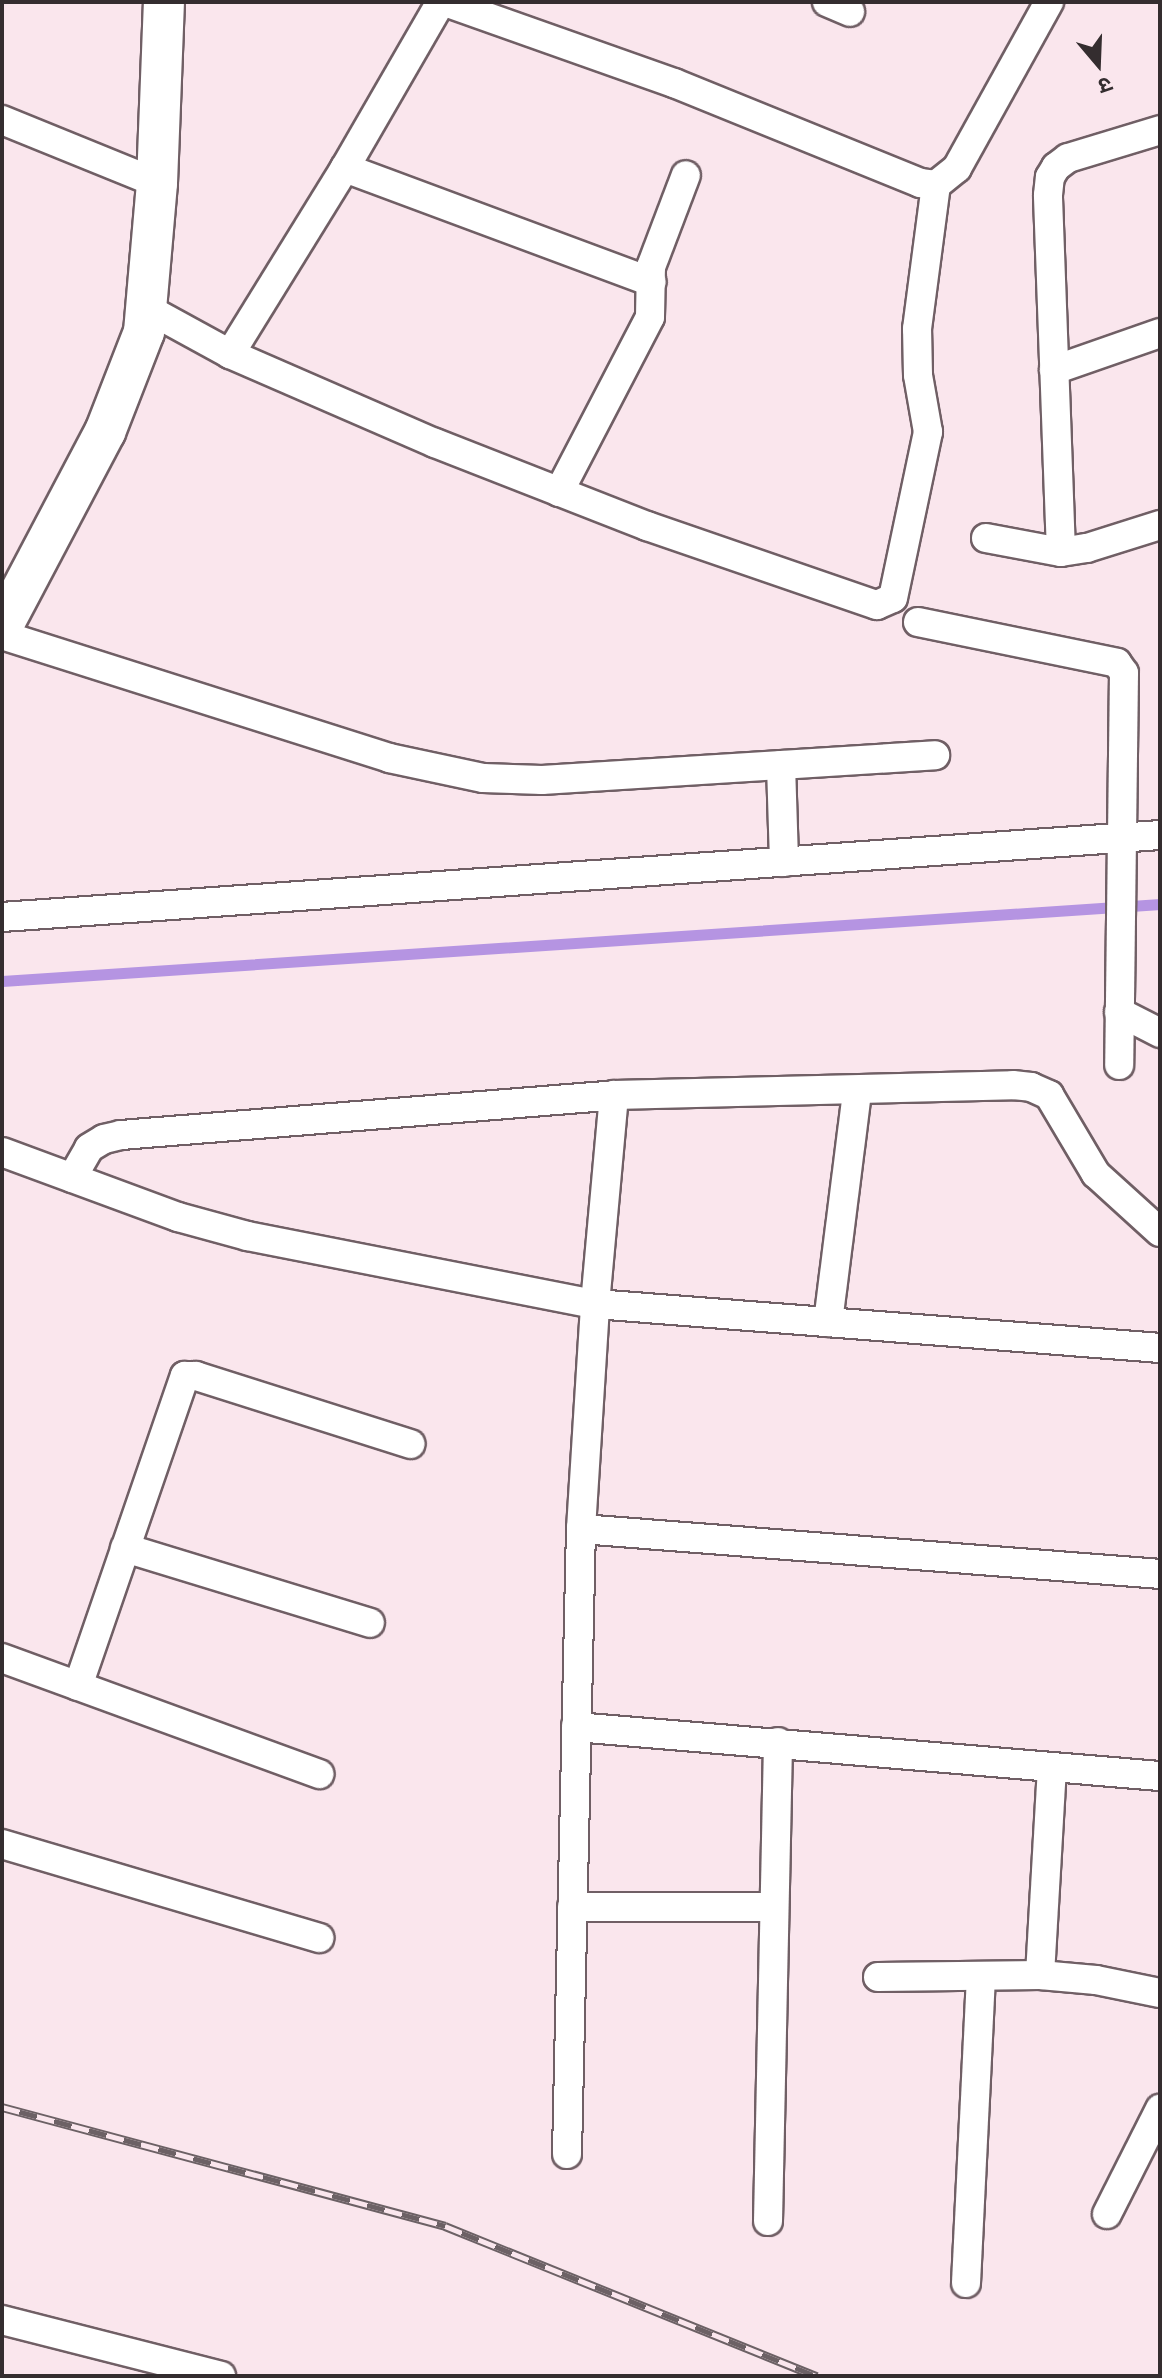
<!DOCTYPE html>
<html>
<head>
<meta charset="utf-8">
<style>
  body { margin:0 }
  #map { position:relative; width:1162px; height:2378px; overflow:hidden; background:#fae6ed; font-family:Barlow,"Noto Sans Devanagari",sans-serif }
  div>[style] { position:absolute }
  .stream>* { height:11px; margin:-5.5px; padding:0 5.5px; transform-origin:5.5px; border-radius:5.5px; background:#b594e2 }
  .roads { filter:drop-shadow(2px 0 #705f65) drop-shadow(-2px 0 #705f65) drop-shadow(0 2px #705f65) drop-shadow(0 -2px #705f65) }
  .street>* { height:28px; margin:-14px; padding:0 14px; transform-origin:14px; border-radius:14px; background:#fff }
  .secondary>* { height:40px; margin:-20px; padding:0 20px; transform-origin:20px; border-radius:20px; background:#fff }
  .rail>* { height:9px; margin-top:-4.5px; transform-origin:0; background:repeating-linear-gradient(90deg,#fae6ed 0 18px,#6c6165 0 36px); box-sizing:border-box; border-block:2px solid #6c6165 }
  span { translate:-50% -50%; white-space:nowrap; text-align:center; line-height:1.15; -webkit-text-stroke:7px #fae6ed; paint-order:stroke }
  .frame { position:absolute; inset:0; border:4px solid #342d2f; pointer-events:none }
  .north { position:absolute; left:1058px; top:24px; width:80px; height:80px; -webkit-text-stroke:6px #fae6ed; paint-order:stroke; rotate:161deg; font-size:22px; font-weight:700; line-height:32px; text-align:center; color:#342d2f }
  .north::after { content:''; display:block; margin:auto; width:28px; height:36px; background:#342d2f; clip-path:polygon(50% 0,100% 100%,50% 72%,0 100%) }
</style>
</head>
<body>
<div id="map">
  <div class="stream">
    <i style="left:2px;top:981px;width:1161px;rotate:-3.8deg"></i>
  </div>
  <div class="roads">
    <div class="street">
      <i style="left:445px;top:2px;width:243px;rotate:19.5deg"></i>
      <i style="left:674px;top:83px;width:266px;rotate:22.1deg"></i>
      <i style="left:920px;top:183px;width:16px;rotate:7deg"></i>
      <i style="left:936px;top:185px;width:27px;rotate:-39deg"></i>
      <i style="left:957px;top:168px;width:190px;rotate:-61deg"></i>
      <i style="left:827px;top:2px;width:25px;rotate:23deg"></i>
      <i style="left:2px;top:120px;width:167px;rotate:22.1deg"></i>
      <i style="left:345px;top:168px;width:327px;rotate:20.4deg"></i>
      <i style="left:146px;top:308px;width:96px;rotate:28.7deg"></i>
      <i style="left:230px;top:354px;width:223px;rotate:23.5deg"></i>
      <i style="left:435px;top:443px;width:228px;rotate:21.4deg"></i>
      <i style="left:647px;top:526px;width:243px;rotate:19deg"></i>
      <i style="left:877px;top:605px;width:17px;rotate:-24deg"></i>
      <i style="left:893px;top:598px;width:170px;rotate:-78.1deg"></i>
      <i style="left:928px;top:432px;width:58px;rotate:-100deg"></i>
      <i style="left:918px;top:375px;width:46px;rotate:-91.2deg"></i>
      <i style="left:917px;top:329px;width:145px;rotate:-82.5deg"></i>
      <i style="left:230px;top:354px;width:219px;rotate:-58.3deg"></i>
      <i style="left:345px;top:168px;width:192px;rotate:-60deg"></i>
      <i style="left:1054px;top:370px;width:112px;rotate:-19.2deg"></i>
      <i style="left:559px;top:492px;width:197px;rotate:-62.5deg"></i>
      <i style="left:650px;top:317px;width:50px;rotate:-88.9deg"></i>
      <i style="left:651px;top:267px;width:98px;rotate:-69.2deg"></i>
      <i style="left:986px;top:538px;width:76px;rotate:10.6deg"></i>
      <i style="left:1061px;top:552px;width:26px;rotate:-9deg"></i>
      <i style="left:1087px;top:548px;width:77px;rotate:-17.5deg"></i>
      <i style="left:1061px;top:552px;width:357px;rotate:-92.1deg"></i>
      <i style="left:1048px;top:195px;width:18px;rotate:-84deg"></i>
      <i style="left:1050px;top:177px;width:12px;rotate:-59deg"></i>
      <i style="left:1056px;top:167px;width:15px;rotate:-37deg"></i>
      <i style="left:1068px;top:158px;width:96px;rotate:-16.9deg"></i>
      <i style="left:918px;top:622px;width:203px;rotate:11.6deg"></i>
      <i style="left:1117px;top:663px;width:12px;rotate:55deg"></i>
      <i style="left:1124px;top:673px;width:392px;rotate:90.7deg"></i>
      <i style="left:2px;top:635px;width:406px;rotate:17.6deg"></i>
      <i style="left:389px;top:758px;width:96px;rotate:12deg"></i>
      <i style="left:483px;top:778px;width:59px;rotate:1.9deg"></i>
      <i style="left:542px;top:780px;width:394px;rotate:-3.6deg"></i>
      <i style="left:781px;top:765px;width:97px;rotate:88.2deg"></i>
      <i style="left:2px;top:917px;width:1161px;rotate:-4.05deg"></i>
      <i style="left:1119px;top:1012px;width:46px;rotate:27.1deg"></i>
      <i style="left:2px;top:1152px;width:188px;rotate:20.3deg"></i>
      <i style="left:178px;top:1217px;width:72px;rotate:15.4deg"></i>
      <i style="left:247px;top:1236px;width:355px;rotate:11.1deg"></i>
      <i style="left:595px;top:1304px;width:567px;rotate:4.45deg"></i>
      <i style="left:72px;top:1178px;width:34px;rotate:-60deg"></i>
      <i style="left:89px;top:1148px;width:17px;rotate:-31deg"></i>
      <i style="left:104px;top:1139px;width:17px;rotate:-13deg"></i>
      <i style="left:121px;top:1135px;width:495px;rotate:-4.6deg"></i>
      <i style="left:614px;top:1095px;width:399px;rotate:-1.4deg"></i>
      <i style="left:1013px;top:1085px;width:18px;rotate:6deg"></i>
      <i style="left:1031px;top:1087px;width:20px;rotate:24deg"></i>
      <i style="left:1049px;top:1095px;width:92px;rotate:59.3deg"></i>
      <i style="left:1096px;top:1174px;width:86px;rotate:42.2deg"></i>
      <i style="left:828px;top:1322px;width:233px;rotate:-82.8deg"></i>
      <i style="left:581px;top:1529px;width:581px;rotate:4.44deg"></i>
      <i style="left:125px;top:1548px;width:256px;rotate:17deg"></i>
      <i style="left:2px;top:1658px;width:338px;rotate:20.1deg"></i>
      <i style="left:78px;top:1686px;width:328px;rotate:-71deg"></i>
      <i style="left:185px;top:1376px;width:11px"></i>
      <i style="left:196px;top:1376px;width:225px;rotate:17.6deg"></i>
      <i style="left:576px;top:1727px;width:586px;rotate:4.8deg"></i>
      <i style="left:2px;top:1844px;width:331px;rotate:16.5deg"></i>
      <i style="left:572px;top:1907px;width:202px"></i>
      <i style="left:1040px;top:1975px;width:208px;rotate:-86.7deg"></i>
      <i style="left:878px;top:1977px;width:162px;rotate:-0.7deg"></i>
      <i style="left:1040px;top:1975px;width:56px;rotate:5.1deg"></i>
      <i style="left:1096px;top:1980px;width:65px;rotate:11.5deg"></i>
      <i style="left:567px;top:2154px;width:625px;rotate:-88.72deg"></i>
      <i style="left:581px;top:1529px;width:225px;rotate:-86.4deg"></i>
      <i style="left:595px;top:1304px;width:210px;rotate:-84.8deg"></i>
      <i style="left:1107px;top:2214px;width:118px;rotate:-63.2deg"></i>
      <i style="left:768px;top:2221px;width:479px;rotate:-88.8deg"></i>
      <i style="left:966px;top:2283px;width:307px;rotate:-87.2deg"></i>
      <i style="left:2px;top:2320px;width:226px;rotate:14.3deg"></i>
    </div>
    <div class="secondary">
      <i style="left:2px;top:627px;width:221px;rotate:-62.2deg"></i>
      <i style="left:105px;top:432px;width:107px;rotate:-68.7deg"></i>
      <i style="left:144px;top:332px;width:150px;rotate:-85deg"></i>
      <i style="left:157px;top:183px;width:181px;rotate:-87.8deg"></i>
    </div>
  </div>
  <div class="rail">
    <i style="left:2px;top:2107px;width:459px;rotate:15deg"></i>
    <i style="left:445px;top:2226px;width:401px;rotate:22deg"></i>
  </div>
  <div class="frame"></div>
  <div class="north">उ</div>
</div>
</body>
</html>
